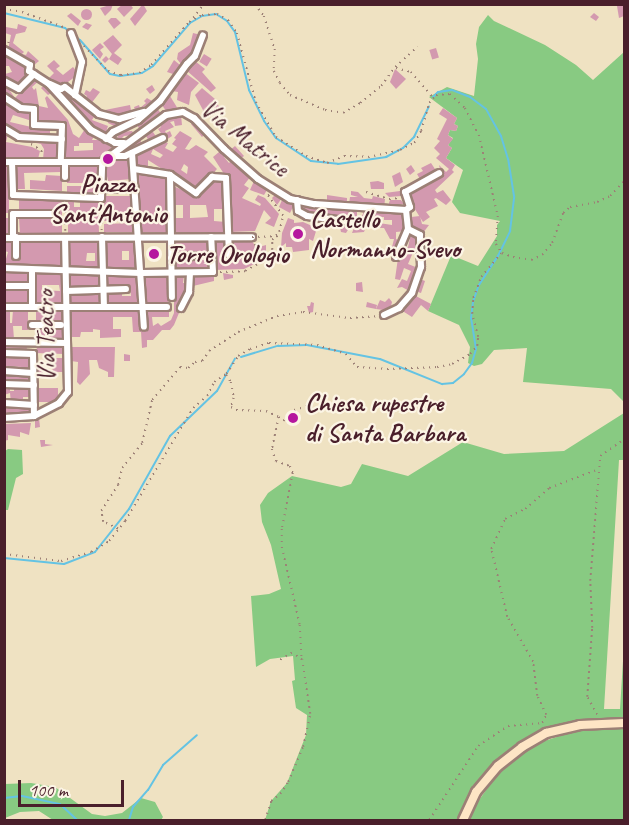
<!DOCTYPE html>
<html>
<head>
<meta charset="utf-8">
<style>
  body { margin:0 }
  #map { position:relative; width:629px; height:825px; overflow:hidden; background:#efe2c2; font-family:Caveat,sans-serif }
  div>[style] { position:absolute }
  .green>* { inset:0; background:#88ca82 }
  .stream>* { height:2px; margin:-1px; padding:0 1px; transform-origin:1px; border-radius:1px; background:#64c3e3 }
  .building>* { inset:0; background:#d399af; transform-origin:0 0 }
  .round { border-radius:50% }
  .path>* { height:1.5px; margin-top:-0.75px; transform-origin:0; background:repeating-linear-gradient(90deg,#9c8076 0 1.5px,transparent 0 6px) }
  .roads { filter:drop-shadow(2px 0 #9c8076) drop-shadow(-2px 0 #9c8076) drop-shadow(0 2px #9c8076) drop-shadow(0 -2px #9c8076) }
  .street>* { height:6px; margin:-3px; padding:0 3px; transform-origin:3px; border-radius:3px; background:#fff }
  .secondary>* { height:8px; margin:-4px; padding:0 4px; transform-origin:4px; border-radius:4px; background:#fee5c5 }
  .path-bridge>* { height:1.5px; margin-top:-0.75px; transform-origin:0; background:repeating-linear-gradient(90deg,#9c8076 0 1.5px,transparent 0 6px) }
  .dots>* { width:16px; height:16px; translate:-50% -50%; box-sizing:border-box; border:3px solid #fcf5e5; border-radius:50% }
  span { translate:-50% -50%; white-space:nowrap; text-align:center; line-height:1.15; -webkit-text-stroke:4.5px #fcf5e5; paint-order:stroke }
  .street-label { font-size:26px; color:#4a1f2b }
  .poi-label { font-size:26px; color:#4a1f2b; font-weight:700 }
  .left { translate:0 -50%; text-align:left }
  .frame { position:absolute; inset:0; border:6px solid #4a1f2b; pointer-events:none }
  .scale { position:absolute; left:18px; top:780px; width:106px; height:27px; box-sizing:border-box; border:3px solid #4a1f2b; border-top:0; padding-left:8px; font-size:18px; line-height:21px; white-space:nowrap; color:#4a1f2b; -webkit-text-stroke:4px #fcf5e5; paint-order:stroke }
</style>
</head>
<body>
<div id="map">
  <div class="green">
    <i style="clip-path:polygon(488px 15px,494px 21px,545px 45px,576px 65px,593px 80px,624px 52px,624px 402px,611px 389px,523px 382px,527px 348px,494px 350px,482px 364px,474px 366px,468px 363px,470px 347px,459px 325px,428px 311px,450px 258px,446px 253px,478px 266px,497px 236px,497px 225px,500px 221px,460px 213px,452px 202px,463px 170px,446px 158px,452px 148px,448px 145px,453px 138px,448px 135px,450px 130px,456px 131px,458px 126px,454px 124px,457px 118px,429px 97px,447px 87px,474px 96px,478px 59px,476px 44px,479px 27px)"></i>
    <i style="clip-path:polygon(624px 413px,624px 460px,619px 460px,604px 709px,620px 709px,624px 645px,624px 720px,586px 721px,512px 750px,460px 820px,265px 820px,271px 801px,287px 783px,306px 735px,307px 715px,296px 708px,292px 681px,295px 680px,293px 656px,270px 659px,256px 667px,251px 596px,269px 594px,281px 589px,271px 545px,262px 522px,260px 505px,268px 493px,292px 476px,341px 487px,351px 484px,362px 464px,408px 476px,463px 442px,504px 454px,564px 451px)"></i>
    <i style="clip-path:polygon(8px 449px,22px 450px,23px 474px,16px 478px,8px 510px,5px 510px,5px 451px)"></i>
    <i style="clip-path:polygon(582px 729px,624px 729px,624px 820px,469px 820px,472px 810px,501px 769px,538px 743px)"></i>
    <i style="clip-path:polygon(31px 783px,55px 787px,92px 814px,105px 816px,122px 813px,141px 798px,155px 802px,163px 817px,161px 820px,53px 820px,39px 811px,20px 812px,5px 818px,5px 784px)"></i>
  </div>
  <div class="stream">
    <i style="left:4px;top:13px;width:63px;rotate:13.8deg"></i>
    <i style="left:65px;top:28px;width:19px;rotate:39deg"></i>
    <i style="left:80px;top:40px;width:45px;rotate:48.6deg"></i>
    <i style="left:110px;top:74px;width:10px;rotate:11deg"></i>
    <i style="left:120px;top:76px;width:22px;rotate:-8deg"></i>
    <i style="left:142px;top:73px;width:13px;rotate:-32deg"></i>
    <i style="left:153px;top:66px;width:57px;rotate:-49.3deg"></i>
    <i style="left:190px;top:23px;width:14px;rotate:-30deg"></i>
    <i style="left:202px;top:16px;width:14px;rotate:-8deg"></i>
    <i style="left:216px;top:14px;width:13px;rotate:32deg"></i>
    <i style="left:227px;top:21px;width:14px;rotate:54deg"></i>
    <i style="left:235px;top:32px;width:60px;rotate:76.4deg"></i>
    <i style="left:249px;top:90px;width:34px;rotate:64deg"></i>
    <i style="left:264px;top:121px;width:21px;rotate:55deg"></i>
    <i style="left:276px;top:138px;width:42px;rotate:33.3deg"></i>
    <i style="left:311px;top:161px;width:27px;rotate:6deg"></i>
    <i style="left:338px;top:164px;width:49px;rotate:-8.3deg"></i>
    <i style="left:386px;top:157px;width:19px;rotate:-28deg"></i>
    <i style="left:403px;top:148px;width:16px;rotate:-45deg"></i>
    <i style="left:414px;top:137px;width:34px;rotate:-64deg"></i>
    <i style="left:241px;top:357px;width:39px;rotate:-17deg"></i>
    <i style="left:278px;top:346px;width:29px;rotate:-2deg"></i>
    <i style="left:307px;top:345px;width:74px;rotate:10.9deg"></i>
    <i style="left:380px;top:359px;width:67px;rotate:22deg"></i>
    <i style="left:442px;top:384px;width:11px;rotate:-5deg"></i>
    <i style="left:453px;top:383px;width:14px;rotate:-39deg"></i>
    <i style="left:464px;top:374px;width:14px;rotate:-54deg"></i>
    <i style="left:472px;top:363px;width:15px;rotate:-74deg"></i>
    <i style="left:476px;top:349px;width:31px;rotate:-99deg"></i>
    <i style="left:471px;top:318px;width:16px;rotate:-83deg"></i>
    <i style="left:473px;top:302px;width:18px;rotate:-71deg"></i>
    <i style="left:479px;top:285px;width:35px;rotate:-57deg"></i>
    <i style="left:498px;top:256px;width:28px;rotate:-64deg"></i>
    <i style="left:510px;top:231px;width:35px;rotate:-83deg"></i>
    <i style="left:514px;top:196px;width:37px;rotate:-99deg"></i>
    <i style="left:508px;top:159px;width:24px;rotate:-107deg"></i>
    <i style="left:501px;top:136px;width:31px;rotate:-119deg"></i>
    <i style="left:486px;top:109px;width:20px;rotate:-143deg"></i>
    <i style="left:470px;top:97px;width:19px;rotate:-159deg"></i>
    <i style="left:452px;top:90px;width:14px;rotate:172deg"></i>
    <i style="left:438px;top:92px;width:7px;rotate:135deg"></i>
    <i style="left:4px;top:558px;width:60px;rotate:5.7deg"></i>
    <i style="left:64px;top:564px;width:33px;rotate:-21deg"></i>
    <i style="left:95px;top:552px;width:55px;rotate:-51.7deg"></i>
    <i style="left:129px;top:509px;width:84px;rotate:-60.7deg"></i>
    <i style="left:170px;top:436px;width:65px;rotate:-43.8deg"></i>
    <i style="left:217px;top:391px;width:37px;rotate:-61deg"></i>
    <i style="left:4px;top:798px;width:18px;rotate:-6deg"></i>
    <i style="left:22px;top:796px;width:39px;rotate:12deg"></i>
    <i style="left:60px;top:804px;width:23px;rotate:43deg"></i>
    <i style="left:129px;top:820px;width:14px;rotate:-73deg"></i>
    <i style="left:133px;top:807px;width:23px;rotate:-49deg"></i>
    <i style="left:148px;top:790px;width:29px;rotate:-59deg"></i>
    <i style="left:163px;top:765px;width:45px;rotate:-41.4deg"></i>
  </div>
  <div class="building">
    <i style="clip-path:polygon(113px 4px,111px 10px,105px 16px,100px 8px)"></i>
    <i style="clip-path:polygon(123px 4px,130px 4px,133px 8px,124px 17px,117px 9px)"></i>
    <i style="clip-path:polygon(143px 4px,147px 11px,135px 26px,130px 19px)"></i>
    <i style="clip-path:polygon(624px 4px,624px 16px,619px 18px,617px 6px)"></i>
    <i class="round" style="left:80.5px;top:8.5px;width:11px;height:11px"></i>
    <i style="clip-path:polygon(71px 13px,81px 21px,78px 26px,67px 16px)"></i>
    <i style="clip-path:polygon(594px 13px,599px 17px,596px 21px,590px 17px)"></i>
    <i style="clip-path:polygon(111px 18px,116px 18px,121px 23px,114px 29px,108px 21px)"></i>
    <i style="clip-path:polygon(86px 23px,92px 25px,88px 30px,82px 27px)"></i>
    <i style="clip-path:polygon(18px 24px,27px 27px,25px 32px,16px 34px,13px 43px,24px 52px,22px 54px,26px 55px,28px 51px,39px 61px,33px 66px,8px 50px,11px 35px,5px 33px,5px 29px,6px 27px,17px 29px)"></i>
    <i style="clip-path:polygon(193px 33px,201px 35px,192px 58px,181px 64px,177px 59px,178px 53px,190px 45px)"></i>
    <i style="clip-path:polygon(113px 35px,122px 45px,114px 53px,122px 59px,118px 65px,109px 59px,105px 63px,102px 60px,106px 56px,109px 59px,112px 54px,103px 43px)"></i>
    <i style="clip-path:polygon(100px 43px,104px 47px,100px 50px,103px 54px,100px 59px,92px 50px)"></i>
    <i style="left:436px;top:48px;width:10px;height:7px;rotate:73deg"></i>
    <i style="clip-path:polygon(4px 52px,19px 61px,20px 65px,24px 61px,28px 64px,26px 70px,30px 76px,17px 86px,5px 80px,5px 74px,12px 72px,9px 66px,5px 66px)"></i>
    <i style="left:204px;top:54px;width:9px;height:9px;rotate:32deg"></i>
    <i style="clip-path:polygon(54px 60px,60px 66px,56px 69px,63px 75px,73px 67px,79px 74px,61px 87px,49px 78px,54px 73px,47px 66px)"></i>
    <i style="clip-path:polygon(174px 60px,180px 65px,176px 75px,167px 72px)"></i>
    <i style="clip-path:polygon(195px 61px,205px 69px,202px 72px,216px 88px,211px 92px,186px 70px)"></i>
    <i style="clip-path:polygon(395px 69px,406px 79px,396px 89px,390px 82px)"></i>
    <i style="clip-path:polygon(184px 72px,199px 83px,191px 92px,189px 105px,177px 100px,178px 92px,172px 91px)"></i>
    <i style="clip-path:polygon(evenodd,35px 76px,40px 80px,32px 87px,34px 90px,36px 88px,39px 106px,48px 108px,45px 98px,47px 96px,68px 120px,73px 134px,79px 138px,85px 129px,95px 134px,92px 140px,103px 140px,115px 151px,104px 155px,103px 159px,66px 159px,66px 124px,38px 123px,38px 107px,22px 106px,4px 94px,4px 84px,13px 88px,10px 91px,15px 98px,35px 76px,79px 143px,93px 143px,93px 150px,74px 151px,74px 146px,79px 146px,79px 143px)"></i>
    <i style="clip-path:polygon(46px 84px,53px 92px,48px 95px,41px 88px)"></i>
    <i style="clip-path:polygon(152px 85px,155px 90px,150px 94px,146px 89px)"></i>
    <i style="clip-path:polygon(93px 88px,100px 92px,90px 105px,84px 101px,87px 96px,84px 94px,86px 90px,90px 92px)"></i>
    <i style="clip-path:polygon(202px 88px,215px 99px,204px 112px,195px 95px)"></i>
    <i style="clip-path:polygon(66px 89px,96px 114px,92px 120px,108px 126px,105px 135px,95px 131px,58px 92px)"></i>
    <i style="clip-path:polygon(170px 96px,178px 109px,167px 112px,161px 104px)"></i>
    <i style="clip-path:polygon(147px 98px,152px 101px,136px 113px,134px 107px,139px 105px,140px 108px,146px 103px,144px 101px)"></i>
    <i style="clip-path:polygon(216px 102px,220px 108px,214px 113px,211px 109px)"></i>
    <i style="clip-path:polygon(4px 104px,33px 114px,32px 121px,13px 115px,10px 122px,40px 129px,50px 128px,50px 135px,15px 133px,4px 126px)"></i>
    <i style="clip-path:polygon(130px 105px,132px 115px,106px 114px,105px 110px)"></i>
    <i style="clip-path:polygon(157px 108px,162px 115px,141px 132px,136px 123px)"></i>
    <i style="clip-path:polygon(443px 108px,457px 118px,454px 124px,458px 126px,456px 131px,450px 130px,448px 135px,453px 139px,448px 145px,452px 148px,446px 158px,455px 165px,452px 170px,454px 172px,435px 190px,437px 193px,443px 190px,451px 200px,446px 205px,436px 198px,434px 199px,438px 206px,426px 212px,430px 217px,423px 222px,406px 195px,441px 174px,439px 165px,446px 172px,449px 169px,436px 158px,440px 154px,434px 148px,440px 141px,437px 139px,447px 119px,439px 114px)"></i>
    <i style="clip-path:polygon(181px 115px,182px 125px,175px 126px,174px 121px,170px 122px,174px 127px,165px 131px,166px 133px,170px 131px,172px 136px,166px 140px,158px 129px,161px 127px,158px 123px,170px 116px)"></i>
    <i style="clip-path:polygon(135px 117px,135px 120px,125px 126px,114px 126px,108px 123px,107px 119px,114px 122px)"></i>
    <i style="clip-path:polygon(195px 121px,206px 133px,202px 137px,191px 124px)"></i>
    <i style="clip-path:polygon(151px 129px,157px 138px,149px 141px,146px 136px,140px 140px,143px 145px,126px 154px,116px 154px)"></i>
    <i style="clip-path:polygon(4px 130px,8px 134px,6px 142px,32px 147px,40px 151px,38px 159px,4px 159px)"></i>
    <i style="clip-path:polygon(132px 131px,135px 135px,124px 136px,120px 140px,117px 138px,120px 132px)"></i>
    <i style="clip-path:polygon(evenodd,180px 131px,192px 138px,185px 149px,189px 150px,196px 145px,208px 152px,204px 156px,217px 169px,197px 191px,148px 160px,148px 166px,136px 166px,135px 154px,159px 141px,168px 143px,165px 148px,173px 152px,177px 147px,172px 144px,176px 139px,174px 138px,180px 131px,153px 149px,163px 155px,160px 158px,151px 154px,153px 149px,180px 131px,184px 164px,188px 167px,187px 174px,181px 170px,184px 164px)"></i>
    <i style="clip-path:polygon(36px 139px,61px 143px,59px 159px,43px 159px,44px 149px,41px 144px,36px 143px)"></i>
    <i style="clip-path:polygon(235px 146px,244px 156px,239px 160px,229px 151px)"></i>
    <i style="clip-path:polygon(219px 152px,227px 155px,224px 157px,229px 163px,233px 159px,251px 176px,244px 185px,249px 188px,242px 198px,260px 206px,261px 204px,255px 200px,258px 195px,265px 198px,279px 214px,274px 227px,265px 223px,271px 218px,264px 210px,255px 231px,230px 232px,226px 177px,213px 157px)"></i>
    <i style="clip-path:polygon(131px 156px,132px 179px,108px 181px,105px 166px,113px 163px,113px 158px)"></i>
    <i style="clip-path:polygon(431px 163px,437px 172px,421px 181px,417px 174px,423px 171px,421px 168px)"></i>
    <i style="clip-path:polygon(61px 164px,61px 172px,24px 173px,25px 189px,15px 189px,15px 165px)"></i>
    <i style="clip-path:polygon(66px 164px,98px 164px,98px 196px,67px 196px,67px 186px,85px 186px,85px 183px,67px 183px)"></i>
    <i style="left:4px;top:165px;width:5px;height:48px"></i>
    <i style="clip-path:polygon(411px 165px,415px 171px,410px 175px,406px 169px)"></i>
    <i style="clip-path:polygon(400px 172px,403px 182px,395px 187px,392px 176px)"></i>
    <i style="clip-path:polygon(139px 174px,168px 177px,169px 212px,156px 212px,156px 221px,169px 221px,169px 232px,140px 232px)"></i>
    <i style="clip-path:polygon(46px 175px,62px 176px,62px 191px,30px 189px,30px 180px,45px 181px)"></i>
    <i style="clip-path:polygon(evenodd,212px 179px,224px 179px,225px 209px,214px 209px,214px 221px,226px 222px,226px 232px,174px 232px,174px 213px,176px 218px,183px 218px,183px 205px,173px 205px,173px 186px,199px 197px,212px 179px,190px 205px,206px 205px,208px 217px,190px 218px,190px 205px)"></i>
    <i style="clip-path:polygon(254px 181px,267px 190px,264px 195px,250px 190px)"></i>
    <i style="clip-path:polygon(378px 181px,384px 183px,384px 189px,371px 189px,370px 182px)"></i>
    <i style="clip-path:polygon(351px 191px,358px 192px,364px 198px,372px 199px,373px 196px,385px 199px,384px 209px,364px 204px,349px 204px,350px 197px,358px 197px,351px 195px)"></i>
    <i style="clip-path:polygon(400px 191px,401px 196px,389px 197px,385px 193px)"></i>
    <i style="clip-path:polygon(276px 194px,282px 198px,277px 205px,272px 198px)"></i>
    <i style="clip-path:polygon(327px 195px,347px 198px,347px 204px,327px 202px)"></i>
    <i style="left:104px;top:196px;width:27px;height:25px"></i>
    <i style="clip-path:polygon(19px 199px,62px 199px,62px 233px,20px 234px,19px 218px,57px 218px,57px 209px,19px 209px)"></i>
    <i style="clip-path:polygon(68px 200px,74px 200px,74px 207px,80px 207px,80px 200px,98px 200px,99px 233px,68px 233px)"></i>
    <i style="clip-path:polygon(282px 200px,294px 205px,290px 213px,279px 207px)"></i>
    <i style="clip-path:polygon(390px 200px,401px 200px,404px 204px,388px 206px)"></i>
    <i style="clip-path:polygon(300px 206px,357px 208px,357px 216px,362px 216px,365px 209px,404px 215px,406px 231px,396px 232px,396px 239px,401px 242px,397px 249px,392px 247px,394px 239px,390px 239px,384px 228px,379px 228px,379px 223px,392px 225px,392px 220px,384px 220px,384px 217px,379px 217px,379px 221px,367px 223px,364px 232px,352px 233px,354px 228px,359px 230px,360px 226px,355px 224px,356px 219px,345px 221px,308px 214px,299px 210px)"></i>
    <i style="clip-path:polygon(420px 216px,422px 224px,429px 225px,423px 233px,414px 229px,412px 225px,411px 217px)"></i>
    <i style="left:4px;top:218px;width:5px;height:15px"></i>
    <i style="clip-path:polygon(288px 218px,294px 220px,294px 223px,303px 222px,317px 228px,313px 241px,309px 239px,309px 250px,293px 252px,292px 247px,286px 247px,286px 243px,281px 247px,282px 233px)"></i>
    <i style="clip-path:polygon(135px 220px,135px 232px,104px 232px,104px 224px,133px 223px)"></i>
    <i style="clip-path:polygon(339px 223px,351px 225px,346px 233px,341px 232px)"></i>
    <i style="clip-path:polygon(411px 234px,418px 235px,419px 243px,417px 243px,408px 264px,418px 268px,411px 292px,402px 287px,397px 288px,402px 279px,407px 281px,411px 271px,404px 268px,400px 280px,395px 279px,399px 251px,402px 246px,408px 247px)"></i>
    <i style="clip-path:polygon(212px 240px,252px 240px,261px 261px,244px 269px,214px 270px)"></i>
    <i style="clip-path:polygon(210px 241px,212px 270px,177px 272px,175px 259px,196px 257px,195px 254px,184px 255px,184px 251px,175px 255px,174px 242px)"></i>
    <i style="clip-path:polygon(evenodd,68px 242px,99px 242px,99px 268px,68px 268px,68px 242px,87px 253px,95px 253px,95px 261px,86px 261px,87px 253px)"></i>
    <i style="clip-path:polygon(evenodd,104px 242px,136px 242px,137px 269px,105px 268px,104px 242px,122px 251px,129px 251px,129px 260px,122px 260px,122px 251px)"></i>
    <i style="clip-path:polygon(4px 243px,14px 243px,14px 258px,18px 258px,17px 243px,63px 243px,63px 268px,33px 267px,28px 264px,28px 267px,4px 266px,8px 252px,4px 251px)"></i>
    <i style="clip-path:polygon(266px 245px,266px 253px,263px 255px,259px 247px)"></i>
    <i style="left:4px;top:271px;width:24px;height:13px;rotate:5deg"></i>
    <i style="clip-path:polygon(evenodd,35px 272px,63px 273px,63px 305px,35px 305px,35px 272px,42px 285px,59px 285px,60px 291px,42px 290px,42px 285px)"></i>
    <i style="left:70px;top:273px;width:29px;height:15px;rotate:2deg"></i>
    <i style="clip-path:polygon(214px 273px,214px 281px,193px 286px,193px 276px)"></i>
    <i style="clip-path:polygon(223px 273px,233px 275px,233px 278px,224px 280px)"></i>
    <i style="clip-path:polygon(104px 274px,138px 275px,140px 304px,105px 305px,105px 292px,122px 292px,122px 296px,131px 296px,130px 286px,105px 288px)"></i>
    <i style="left:143px;top:275px;width:26px;height:29px;rotate:2deg"></i>
    <i style="clip-path:polygon(174px 276px,184px 276px,183px 283px,185px 283px,185px 290px,188px 291px,174px 325px,170px 330px,162px 330px,153px 340px,147px 340px,147px 347px,142px 348px,141px 332px,133px 332px,132px 317px,113px 317px,113px 329px,121px 329px,121px 337px,100px 338px,100px 330px,93px 329px,93px 332px,81px 332px,80px 337px,70px 337px,70px 309px,140px 309px,142px 330px,146px 330px,145px 309px,169px 309px,169px 317px,152px 317px,153px 326px,158px 323px,161px 326px,171px 320px,174px 313px)"></i>
    <i style="clip-path:polygon(420px 279px,425px 281px,421px 293px,415px 291px)"></i>
    <i style="clip-path:polygon(362px 282px,363px 292px,356px 291px,356px 283px)"></i>
    <i style="left:4px;top:288px;width:24px;height:16px;rotate:2deg"></i>
    <i style="left:70px;top:292px;width:30px;height:13px"></i>
    <i style="clip-path:polygon(414px 295px,431px 304px,428px 311px,421px 305px,412px 317px,401px 310px)"></i>
    <i style="clip-path:polygon(389px 298px,392px 302px,390px 311px,376px 309px,380px 300px,385px 302px)"></i>
    <i style="clip-path:polygon(311px 302px,314px 303px,313px 312px,309px 313px,307px 306px,310px 306px)"></i>
    <i style="clip-path:polygon(367px 302px,377px 305px,376px 309px,366px 307px)"></i>
    <i style="left:36px;top:309px;width:28px;height:13px"></i>
    <i style="clip-path:polygon(4px 310px,10px 310px,10px 323px,12px 323px,13px 310px,28px 311px,28px 330px,22px 330px,22px 326px,13px 326px,14px 339px,4px 340px)"></i>
    <i style="left:36px;top:326px;width:27px;height:15px;rotate:2deg"></i>
    <i style="left:4px;top:344px;width:23px;height:7px;rotate:2deg"></i>
    <i style="clip-path:polygon(38px 345px,63px 346px,64px 354px,35px 353px)"></i>
    <i style="clip-path:polygon(71px 347px,115px 347px,114px 377px,108px 377px,108px 372px,99px 368px,97px 360px,89px 360px,90px 374px,80px 385px,77px 382px,78px 362px,71px 361px)"></i>
    <i style="clip-path:polygon(124px 354px,130px 355px,130px 361px,124px 361px)"></i>
    <i style="clip-path:polygon(5px 355px,30px 355px,30px 370px,22px 370px,22px 367px,5px 366px)"></i>
    <i style="clip-path:polygon(48px 358px,64px 358px,62px 363px,64px 372px,53px 372px,52px 367px,47px 367px)"></i>
    <i style="clip-path:polygon(38px 368px,44px 368px,43px 376px,38px 376px)"></i>
    <i style="left:4px;top:373px;width:29px;height:9px;rotate:2deg"></i>
    <i style="clip-path:polygon(4px 386px,10px 386px,10px 391px,14px 391px,14px 386px,32px 387px,32px 397px,23px 397px,23px 402px,11px 403px,10px 393px,4px 395px)"></i>
    <i style="left:38px;top:388px;width:20px;height:14px"></i>
    <i style="clip-path:polygon(4px 405px,32px 407px,32px 415px,4px 415px)"></i>
    <i style="clip-path:polygon(39px 418px,40px 427px,35px 428px,35px 421px)"></i>
    <i style="clip-path:polygon(31px 423px,29px 435px,20px 432px,20px 437px,8px 435px,8px 440px,4px 441px,4px 424px)"></i>
    <i style="clip-path:polygon(40px 440px,45px 440px,45px 444px,53px 445px,41px 447px)"></i>
  </div>
  <div class="path">
    <i style="left:255px;top:4px;width:15px;rotate:53deg"></i>
    <i style="left:264px;top:16px;width:35px;rotate:72deg"></i>
    <i style="left:275px;top:49px;width:22px;rotate:93deg"></i>
    <i style="left:274px;top:71px;width:13px;rotate:63deg"></i>
    <i style="left:280px;top:83px;width:16px;rotate:50deg"></i>
    <i style="left:290px;top:95px;width:38px;rotate:23deg"></i>
    <i style="left:325px;top:110px;width:18px;rotate:9deg"></i>
    <i style="left:343px;top:113px;width:20px;rotate:-30deg"></i>
    <i style="left:360px;top:103px;width:27px;rotate:-39deg"></i>
    <i style="left:381px;top:86px;width:24px;rotate:-54deg"></i>
    <i style="left:395px;top:67px;width:30px;rotate:-42deg"></i>
    <i style="left:4px;top:9px;width:18px;rotate:9deg"></i>
    <i style="left:22px;top:12px;width:47px;rotate:20deg"></i>
    <i style="left:193px;top:18px;width:18px;rotate:-52deg"></i>
    <i style="left:4px;top:38px;width:6px;rotate:39deg"></i>
    <i style="left:9px;top:42px;width:4px;rotate:104deg"></i>
    <i style="left:84px;top:46px;width:35px;rotate:46deg"></i>
    <i style="left:108px;top:71px;width:14px;rotate:17deg"></i>
    <i style="left:121px;top:75px;width:18px;rotate:-6deg"></i>
    <i style="left:139px;top:73px;width:14px;rotate:-34deg"></i>
    <i style="left:151px;top:65px;width:57px;rotate:-48.5deg"></i>
    <i style="left:189px;top:22px;width:15px;rotate:-28deg"></i>
    <i style="left:202px;top:15px;width:15px;rotate:-4deg"></i>
    <i style="left:217px;top:14px;width:13px;rotate:29deg"></i>
    <i style="left:228px;top:20px;width:16px;rotate:55deg"></i>
    <i style="left:237px;top:33px;width:72px;rotate:74.6deg"></i>
    <i style="left:256px;top:102px;width:40px;rotate:60.3deg"></i>
    <i style="left:276px;top:137px;width:36px;rotate:32deg"></i>
    <i style="left:306px;top:156px;width:22px;rotate:18deg"></i>
    <i style="left:327px;top:163px;width:18px;rotate:-22deg"></i>
    <i style="left:344px;top:156px;width:24px;rotate:2deg"></i>
    <i style="left:368px;top:157px;width:33px;rotate:-12deg"></i>
    <i style="left:400px;top:150px;width:16px;rotate:-27deg"></i>
    <i style="left:414px;top:143px;width:14px;rotate:-60deg"></i>
    <i style="left:421px;top:131px;width:29px;rotate:-74deg"></i>
    <i style="left:429px;top:103px;width:11px;rotate:-49deg"></i>
    <i style="left:436px;top:95px;width:14px;rotate:-4deg"></i>
    <i style="left:450px;top:94px;width:21px;rotate:43deg"></i>
    <i style="left:465px;top:108px;width:30px;rotate:63deg"></i>
    <i style="left:479px;top:135px;width:83px;rotate:76.8deg"></i>
    <i style="left:498px;top:216px;width:28px;rotate:94deg"></i>
    <i style="left:496px;top:244px;width:11px;rotate:56deg"></i>
    <i style="left:502px;top:253px;width:12px;rotate:20deg"></i>
    <i style="left:513px;top:257px;width:18px;rotate:9deg"></i>
    <i style="left:531px;top:260px;width:12px;rotate:-24deg"></i>
    <i style="left:542px;top:255px;width:16px;rotate:-50deg"></i>
    <i style="left:552px;top:243px;width:32px;rotate:-70deg"></i>
    <i style="left:563px;top:213px;width:9px;rotate:-41deg"></i>
    <i style="left:570px;top:207px;width:27px;rotate:-10deg"></i>
    <i style="left:597px;top:202px;width:14px;rotate:-25deg"></i>
    <i style="left:610px;top:196px;width:21px;rotate:-47deg"></i>
    <i style="left:396px;top:68px;width:16px;rotate:15deg"></i>
    <i style="left:411px;top:72px;width:33px;rotate:49deg"></i>
    <i style="left:31px;top:144px;width:13px;rotate:32deg"></i>
    <i style="left:42px;top:151px;width:5px;rotate:101deg"></i>
    <i style="left:366px;top:192px;width:24px;rotate:17deg"></i>
    <i style="left:389px;top:199px;width:10px;rotate:-6deg"></i>
    <i style="left:101px;top:205px;width:26px;rotate:88deg"></i>
    <i style="left:101px;top:222px;width:29px"></i>
    <i style="left:65px;top:231px;width:28px;rotate:-90deg"></i>
    <i style="left:255px;top:244px;width:19px;rotate:65deg"></i>
    <i style="left:220px;top:272px;width:25px;rotate:-2deg"></i>
    <i style="left:245px;top:271px;width:31px;rotate:-29deg"></i>
    <i style="left:272px;top:256px;width:16px;rotate:-90deg"></i>
    <i style="left:272px;top:240px;width:11px;rotate:-49deg"></i>
    <i style="left:279px;top:232px;width:16px;rotate:-76deg"></i>
    <i style="left:283px;top:216px;width:25px;rotate:-127deg"></i>
    <i style="left:268px;top:196px;width:4px;rotate:-56deg"></i>
    <i style="left:226px;top:375px;width:9px;rotate:54deg"></i>
    <i style="left:231px;top:382px;width:16px;rotate:79deg"></i>
    <i style="left:234px;top:398px;width:9px;rotate:108deg"></i>
    <i style="left:231px;top:407px;width:6px;rotate:31deg"></i>
    <i style="left:236px;top:410px;width:30px;rotate:2deg"></i>
    <i style="left:266px;top:411px;width:14px;rotate:25deg"></i>
    <i style="left:279px;top:417px;width:33px;rotate:102deg"></i>
    <i style="left:272px;top:449px;width:13px;rotate:72deg"></i>
    <i style="left:276px;top:461px;width:15px;rotate:20deg"></i>
    <i style="left:290px;top:466px;width:8px;rotate:67deg"></i>
    <i style="left:293px;top:473px;width:57px;rotate:101.1deg"></i>
    <i style="left:282px;top:529px;width:18px;rotate:90deg"></i>
    <i style="left:282px;top:547px;width:80px;rotate:77deg"></i>
    <i style="left:300px;top:625px;width:35px;rotate:87deg"></i>
    <i style="left:279px;top:417px;width:6px;rotate:45deg"></i>
    <i style="left:283px;top:421px;width:16px;rotate:-45deg"></i>
    <i style="left:294px;top:410px;width:18px;rotate:-16deg"></i>
    <i style="left:118px;top:529px;width:17px;rotate:-155deg"></i>
    <i style="left:103px;top:522px;width:11px;rotate:-100deg"></i>
    <i style="left:101px;top:511px;width:31px;rotate:-57deg"></i>
    <i style="left:118px;top:485px;width:17px;rotate:-77deg"></i>
    <i style="left:122px;top:468px;width:32px;rotate:-51deg"></i>
    <i style="left:142px;top:443px;width:44px;rotate:-76.9deg"></i>
    <i style="left:152px;top:400px;width:43px;rotate:-49.7deg"></i>
    <i style="left:180px;top:367px;width:8px;rotate:7deg"></i>
    <i style="left:188px;top:368px;width:9px;rotate:-41deg"></i>
    <i style="left:195px;top:362px;width:7px;rotate:-8deg"></i>
    <i style="left:202px;top:361px;width:12px;rotate:-55deg"></i>
    <i style="left:209px;top:351px;width:35px;rotate:-33deg"></i>
    <i style="left:238px;top:332px;width:42px;rotate:-22.3deg"></i>
    <i style="left:277px;top:316px;width:26px;rotate:-9deg"></i>
    <i style="left:303px;top:312px;width:47px;rotate:7.3deg"></i>
    <i style="left:350px;top:318px;width:29px;rotate:-4deg"></i>
    <i style="left:4px;top:554px;width:57px;rotate:7deg"></i>
    <i style="left:61px;top:561px;width:31px;rotate:-17deg"></i>
    <i style="left:91px;top:552px;width:21px;rotate:-31deg"></i>
    <i style="left:109px;top:541px;width:26px;rotate:-51deg"></i>
    <i style="left:125px;top:521px;width:132px;rotate:-59deg"></i>
    <i style="left:193px;top:408px;width:18px;rotate:-41deg"></i>
    <i style="left:207px;top:396px;width:16px;rotate:-63deg"></i>
    <i style="left:214px;top:382px;width:14px;rotate:-34deg"></i>
    <i style="left:226px;top:374px;width:22px;rotate:-56deg"></i>
    <i style="left:238px;top:356px;width:14px;rotate:-30deg"></i>
    <i style="left:250px;top:349px;width:20px;rotate:-18deg"></i>
    <i style="left:269px;top:343px;width:48px;rotate:2.4deg"></i>
    <i style="left:317px;top:345px;width:30px;rotate:17deg"></i>
    <i style="left:346px;top:354px;width:17px;rotate:50deg"></i>
    <i style="left:357px;top:367px;width:30px;rotate:4deg"></i>
    <i style="left:387px;top:369px;width:50px;rotate:-2.3deg"></i>
    <i style="left:437px;top:367px;width:15px;rotate:-11deg"></i>
    <i style="left:452px;top:364px;width:21px;rotate:-29deg"></i>
    <i style="left:470px;top:354px;width:11px;rotate:-49deg"></i>
    <i style="left:477px;top:346px;width:9px;rotate:-84deg"></i>
    <i style="left:478px;top:337px;width:24px;rotate:-105deg"></i>
    <i style="left:472px;top:314px;width:16px;rotate:-86deg"></i>
    <i style="left:473px;top:298px;width:22px;rotate:-69deg"></i>
    <i style="left:481px;top:277px;width:31px;rotate:-50deg"></i>
    <i style="left:597px;top:715px;width:21px;rotate:-119deg"></i>
    <i style="left:587px;top:697px;width:69px;rotate:-85.9deg"></i>
    <i style="left:592px;top:628px;width:47px;rotate:-92.4deg"></i>
    <i style="left:590px;top:581px;width:125px;rotate:-85.4deg"></i>
    <i style="left:600px;top:456px;width:29px;rotate:-35deg"></i>
    <i style="left:265px;top:820px;width:20px;rotate:-72deg"></i>
    <i style="left:271px;top:801px;width:11px;rotate:-38deg"></i>
    <i style="left:280px;top:794px;width:14px;rotate:-56deg"></i>
    <i style="left:288px;top:782px;width:38px;rotate:-67deg"></i>
    <i style="left:303px;top:747px;width:34px;rotate:-78deg"></i>
    <i style="left:310px;top:714px;width:55px;rotate:-98.4deg"></i>
    <i style="left:302px;top:660px;width:12px;rotate:-145deg"></i>
    <i style="left:292px;top:653px;width:17px;rotate:149deg"></i>
    <i style="left:429px;top:820px;width:89px;rotate:-56.5deg"></i>
    <i style="left:478px;top:746px;width:36px;rotate:-34deg"></i>
    <i style="left:508px;top:726px;width:34px;rotate:-5deg"></i>
    <i style="left:542px;top:723px;width:9px;rotate:-63deg"></i>
    <i style="left:546px;top:715px;width:21px;rotate:-115deg"></i>
    <i style="left:537px;top:696px;width:34px;rotate:-97deg"></i>
    <i style="left:533px;top:662px;width:52px;rotate:-120deg"></i>
    <i style="left:507px;top:617px;width:70px;rotate:-103.2deg"></i>
    <i style="left:491px;top:549px;width:33px;rotate:-65deg"></i>
    <i style="left:505px;top:519px;width:22px;rotate:-27deg"></i>
    <i style="left:525px;top:509px;width:32px;rotate:-41deg"></i>
    <i style="left:549px;top:488px;width:53px;rotate:-20.8deg"></i>
  </div>
  <div class="roads">
    <div class="street">
      <i style="left:71px;top:33px;width:31px;rotate:69deg"></i>
      <i style="left:82px;top:62px;width:34px;rotate:102deg"></i>
      <i style="left:4px;top:50px;width:30px;rotate:30deg"></i>
      <i style="left:30px;top:65px;width:6px;rotate:99deg"></i>
      <i style="left:29px;top:71px;width:24px;rotate:33deg"></i>
      <i style="left:49px;top:84px;width:62px;rotate:47.6deg"></i>
      <i style="left:91px;top:130px;width:27px;rotate:28deg"></i>
      <i style="left:115px;top:143px;width:9px"></i>
      <i style="left:4px;top:81px;width:17px;rotate:28deg"></i>
      <i style="left:19px;top:89px;width:21px;rotate:-45deg"></i>
      <i style="left:50px;top:84px;width:12px;rotate:24deg"></i>
      <i style="left:61px;top:89px;width:4px;rotate:-27deg"></i>
      <i style="left:65px;top:87px;width:43px;rotate:38.5deg"></i>
      <i style="left:99px;top:114px;width:21px;rotate:14deg"></i>
      <i style="left:119px;top:119px;width:26px;rotate:-16deg"></i>
      <i style="left:4px;top:97px;width:20px;rotate:33deg"></i>
      <i style="left:21px;top:108px;width:13px;rotate:4deg"></i>
      <i style="left:34px;top:109px;width:16px;rotate:90deg"></i>
      <i style="left:34px;top:125px;width:28px;rotate:2deg"></i>
      <i style="left:62px;top:126px;width:36px;rotate:92deg"></i>
      <i style="left:4px;top:128px;width:17px;rotate:31deg"></i>
      <i style="left:19px;top:137px;width:43px;rotate:2.7deg"></i>
      <i style="left:106px;top:139px;width:10px;rotate:-45deg"></i>
      <i style="left:113px;top:132px;width:28px;rotate:-26deg"></i>
      <i style="left:138px;top:120px;width:29px;rotate:-41deg"></i>
      <i style="left:160px;top:101px;width:46px;rotate:-53.9deg"></i>
      <i style="left:187px;top:64px;width:11px;rotate:-45deg"></i>
      <i style="left:195px;top:56px;width:22px;rotate:-69deg"></i>
      <i style="left:132px;top:153px;width:174px;rotate:86.1deg"></i>
      <i style="left:111px;top:156px;width:14px"></i>
      <i style="left:125px;top:156px;width:42px;rotate:-25.3deg"></i>
      <i style="left:4px;top:162px;width:98px"></i>
      <i style="left:12px;top:162px;width:33px;rotate:88deg"></i>
      <i style="left:13px;top:195px;width:88px;rotate:2deg"></i>
      <i style="left:101px;top:198px;width:36px;rotate:-88deg"></i>
      <i style="left:102px;top:162px;width:79px;rotate:-36.3deg"></i>
      <i style="left:166px;top:115px;width:17px;rotate:-10deg"></i>
      <i style="left:183px;top:112px;width:13px;rotate:29deg"></i>
      <i style="left:194px;top:118px;width:43px;rotate:45.9deg"></i>
      <i style="left:224px;top:149px;width:45px;rotate:41.4deg"></i>
      <i style="left:258px;top:179px;width:38px;rotate:32deg"></i>
      <i style="left:290px;top:199px;width:25px;rotate:12deg"></i>
      <i style="left:314px;top:204px;width:92px;rotate:3.7deg"></i>
      <i style="left:134px;top:169px;width:36px;rotate:9deg"></i>
      <i style="left:170px;top:175px;width:32px;rotate:35deg"></i>
      <i style="left:196px;top:193px;width:23px;rotate:-45deg"></i>
      <i style="left:212px;top:177px;width:14px;rotate:4deg"></i>
      <i style="left:226px;top:178px;width:77px;rotate:87.8deg"></i>
      <i style="left:170px;top:175px;width:122px;rotate:89.1deg"></i>
      <i style="left:65px;top:177px;width:15px;rotate:-90deg"></i>
      <i style="left:101px;top:189px;width:34px"></i>
      <i style="left:297px;top:200px;width:11px;rotate:85deg"></i>
      <i style="left:298px;top:211px;width:10px;rotate:29deg"></i>
      <i style="left:307px;top:216px;width:46px;rotate:7.4deg"></i>
      <i style="left:13px;top:237px;width:23px;rotate:-90deg"></i>
      <i style="left:13px;top:214px;width:42px"></i>
      <i style="left:102px;top:237px;width:70px;rotate:88.4deg"></i>
      <i style="left:4px;top:238px;width:248px;rotate:-0.2deg"></i>
      <i style="left:16px;top:256px;width:19px;rotate:-90deg"></i>
      <i style="left:396px;top:257px;width:30px;rotate:-67deg"></i>
      <i style="left:408px;top:229px;width:19px;rotate:-96deg"></i>
      <i style="left:406px;top:210px;width:5px;rotate:-37deg"></i>
      <i style="left:410px;top:207px;width:16px;rotate:-108deg"></i>
      <i style="left:405px;top:192px;width:39px;rotate:-29deg"></i>
      <i style="left:171px;top:258px;width:22px;rotate:-5deg"></i>
      <i style="left:4px;top:268px;width:137px;rotate:2.1deg"></i>
      <i style="left:141px;top:273px;width:72px;rotate:-0.8deg"></i>
      <i style="left:213px;top:272px;width:35px;rotate:-93deg"></i>
      <i style="left:4px;top:286px;width:28px"></i>
      <i style="left:66px;top:291px;width:60px;rotate:-1.9deg"></i>
      <i style="left:4px;top:307px;width:163px"></i>
      <i style="left:32px;top:307px;width:37px;rotate:-90deg"></i>
      <i style="left:181px;top:308px;width:18px;rotate:-63deg"></i>
      <i style="left:189px;top:292px;width:19px;rotate:-87deg"></i>
      <i style="left:384px;top:315px;width:17px;rotate:-25deg"></i>
      <i style="left:399px;top:308px;width:20px;rotate:-49deg"></i>
      <i style="left:412px;top:293px;width:28px;rotate:-71deg"></i>
      <i style="left:421px;top:267px;width:32px;rotate:-92deg"></i>
      <i style="left:420px;top:235px;width:13px;rotate:-153deg"></i>
      <i style="left:32px;top:325px;width:29px"></i>
      <i style="left:4px;top:342px;width:62px;rotate:0.9deg"></i>
      <i style="left:4px;top:353px;width:29px;rotate:2deg"></i>
      <i style="left:33px;top:354px;width:62px;rotate:89.1deg"></i>
      <i style="left:4px;top:371px;width:29px;rotate:4deg"></i>
      <i style="left:4px;top:384px;width:30px;rotate:2deg"></i>
      <i style="left:4px;top:403px;width:30px;rotate:4deg"></i>
      <i style="left:4px;top:418px;width:30px;rotate:-4deg"></i>
      <i style="left:34px;top:416px;width:28px;rotate:-27deg"></i>
      <i style="left:59px;top:403px;width:14px;rotate:-51deg"></i>
      <i style="left:68px;top:392px;width:154px;rotate:-91.1deg"></i>
    </div>
    <div class="secondary">
      <i style="left:463px;top:820px;width:31px;rotate:-65deg"></i>
      <i style="left:476px;top:792px;width:34px;rotate:-50deg"></i>
      <i style="left:498px;top:766px;width:31px;rotate:-38deg"></i>
      <i style="left:522px;top:747px;width:28px;rotate:-30deg"></i>
      <i style="left:546px;top:733px;width:35px;rotate:-13deg"></i>
      <i style="left:580px;top:725px;width:44px;rotate:-2.6deg"></i>
    </div>
  </div>
  <div class="path-bridge">
    <i style="left:252px;top:237px;width:29px;rotate:-2deg"></i>
  </div>
  <div class="dots">
    <i style="left:108px;top:159px;background:#b5179e"></i>
    <i style="left:298px;top:234px;background:#b5179e"></i>
    <i style="left:154px;top:254px;background:#b5179e"></i>
    <i style="left:293px;top:418px;background:#b5179e"></i>
  </div>
  <div class="street-label">
    <span style="left:245px;top:138px;rotate:39deg">Via Matrice</span>
    <span style="left:46px;top:336px;rotate:-91deg">Via Teatro</span>
  </div>
  <div class="poi-label">
    <span style="left:108px;top:199px">Piazza<br>Sant'Antonio</span>
    <span class="left" style="left:310px;top:234px">Castello<br>Normanno-Svevo</span>
    <span class="left" style="left:166px;top:254px">Torre Orologio</span>
    <span class="left" style="left:305px;top:418px">Chiesa rupestre<br>di Santa Barbara</span>
  </div>
  <div class="frame"></div>
  <div class="scale">100 m</div>
</div>
</body>
</html>
